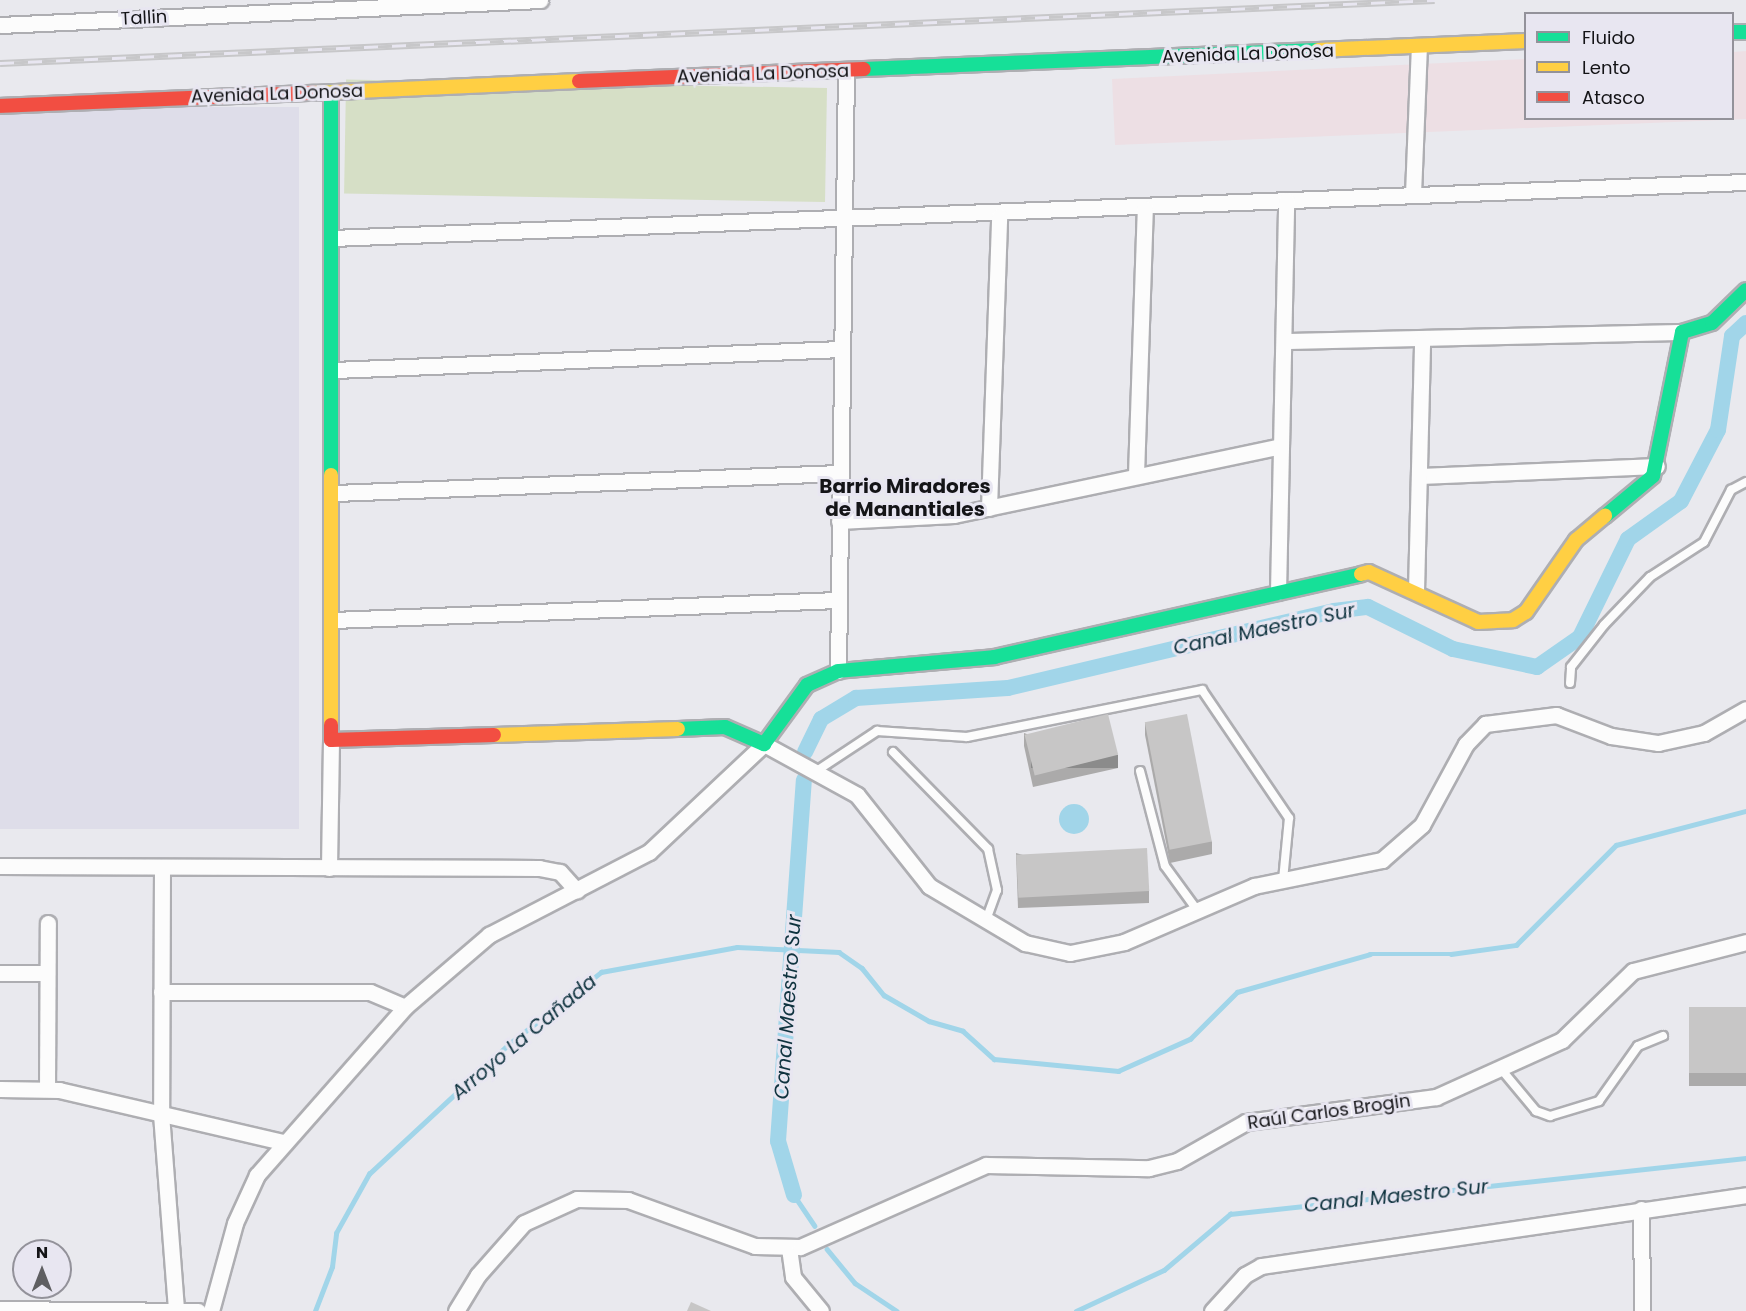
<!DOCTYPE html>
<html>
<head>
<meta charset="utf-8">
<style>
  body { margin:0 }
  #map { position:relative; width:1746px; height:1311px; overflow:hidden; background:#e9e9ee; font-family:Poppins,sans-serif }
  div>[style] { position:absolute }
  .commercial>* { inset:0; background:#eddfe4 }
  .built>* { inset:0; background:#dedde9; transform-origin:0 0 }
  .green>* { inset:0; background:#d6dfc6; transform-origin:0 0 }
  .water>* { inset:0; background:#a1d5e9 }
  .round { border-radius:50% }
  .stream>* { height:4.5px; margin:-2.25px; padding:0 2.25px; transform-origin:2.25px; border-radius:2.25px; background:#a1d5e9 }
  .canal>* { height:16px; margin:-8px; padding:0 8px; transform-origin:8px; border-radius:8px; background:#a1d5e9 }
  .roads { filter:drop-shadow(2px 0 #aeaeb2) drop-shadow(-2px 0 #aeaeb2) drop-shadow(0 2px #aeaeb2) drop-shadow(0 -2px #aeaeb2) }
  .lane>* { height:8px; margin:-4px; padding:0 4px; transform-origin:4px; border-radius:4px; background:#fcfcfc }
  .street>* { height:15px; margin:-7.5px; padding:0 7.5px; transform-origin:7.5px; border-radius:7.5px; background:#fcfcfc }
  .fast>* { height:14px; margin:-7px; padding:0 7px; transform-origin:7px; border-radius:7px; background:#16e098 }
  .slow>* { height:14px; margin:-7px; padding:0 7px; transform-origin:7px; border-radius:7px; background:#ffcf43 }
  .jam>* { height:14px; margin:-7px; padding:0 7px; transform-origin:7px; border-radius:7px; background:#f24e42 }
  .rail>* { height:7px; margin-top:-3.5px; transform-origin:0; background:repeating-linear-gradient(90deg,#e8e6f1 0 14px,#c7c7c9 0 28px); box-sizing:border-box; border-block:2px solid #c7c7c9 }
  .wall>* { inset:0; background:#abaaaa; transform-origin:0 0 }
  .shaded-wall>* { inset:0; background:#8b8b8b; transform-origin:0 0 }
  .building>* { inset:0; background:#c7c6c6; transform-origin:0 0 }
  span { translate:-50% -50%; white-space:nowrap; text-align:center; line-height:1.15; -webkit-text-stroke:6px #e8e6f1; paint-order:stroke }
  .street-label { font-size:18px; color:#141417 }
  .neighbourhood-label { font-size:20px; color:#141417; font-weight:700 }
  .water-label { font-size:20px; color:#0f333f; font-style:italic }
  .legend { position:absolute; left:1524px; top:12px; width:210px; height:108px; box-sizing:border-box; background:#e8e6f1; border:2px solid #93929a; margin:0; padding:8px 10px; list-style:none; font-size:18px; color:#141417 }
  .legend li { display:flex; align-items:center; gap:12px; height:30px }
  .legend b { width:30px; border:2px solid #93929a }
  .north { position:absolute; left:12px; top:1239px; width:60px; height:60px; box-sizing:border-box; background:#e8e6f1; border:2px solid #93929a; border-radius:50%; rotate:0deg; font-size:16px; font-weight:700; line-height:24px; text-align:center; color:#141417 }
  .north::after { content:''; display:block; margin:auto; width:21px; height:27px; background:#5f5f62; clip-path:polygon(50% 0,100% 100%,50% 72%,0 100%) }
</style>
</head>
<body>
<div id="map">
  <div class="commercial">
    <i style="clip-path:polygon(1746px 51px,1746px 119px,1115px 145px,1112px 79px,1525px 59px,1526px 118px,1732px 118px,1733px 52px)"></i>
  </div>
  <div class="built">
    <i style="left:299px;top:107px;width:722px;height:299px;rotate:90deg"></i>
  </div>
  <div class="green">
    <i style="left:827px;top:88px;width:114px;height:481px;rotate:91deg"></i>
  </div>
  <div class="water">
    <i class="round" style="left:1059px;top:804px;width:30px;height:30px"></i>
  </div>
  <div class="stream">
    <i style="left:794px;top:1195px;width:37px;rotate:56deg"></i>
    <i style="left:827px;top:1249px;width:44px;rotate:50.5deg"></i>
    <i style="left:855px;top:1283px;width:50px;rotate:33.7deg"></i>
    <i style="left:315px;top:1311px;width:47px;rotate:-68.9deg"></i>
    <i style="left:332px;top:1267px;width:34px;rotate:-83deg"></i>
    <i style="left:336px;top:1233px;width:68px;rotate:-60.8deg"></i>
    <i style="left:369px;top:1174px;width:191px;rotate:-42.9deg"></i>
    <i style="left:509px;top:1044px;width:117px;rotate:-38deg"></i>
    <i style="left:601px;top:972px;width:138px;rotate:-10.4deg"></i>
    <i style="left:737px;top:947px;width:102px;rotate:2.8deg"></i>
    <i style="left:839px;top:952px;width:28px;rotate:35deg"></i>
    <i style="left:862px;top:968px;width:35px;rotate:51deg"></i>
    <i style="left:884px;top:995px;width:52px;rotate:30deg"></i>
    <i style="left:929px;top:1021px;width:35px;rotate:16deg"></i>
    <i style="left:963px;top:1031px;width:42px;rotate:42.1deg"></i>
    <i style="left:994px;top:1059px;width:125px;rotate:5.5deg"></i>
    <i style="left:1118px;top:1071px;width:79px;rotate:-24deg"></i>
    <i style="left:1190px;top:1039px;width:66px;rotate:-45deg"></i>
    <i style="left:1237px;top:992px;width:138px;rotate:-15.9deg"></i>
    <i style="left:1370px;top:954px;width:81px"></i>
    <i style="left:1451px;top:954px;width:66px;rotate:-7.9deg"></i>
    <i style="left:1516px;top:945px;width:141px;rotate:-45deg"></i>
    <i style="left:1616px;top:845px;width:134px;rotate:-14.7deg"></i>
    <i style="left:1076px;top:1311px;width:97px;rotate:-25deg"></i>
    <i style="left:1164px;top:1270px;width:87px;rotate:-40.3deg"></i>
    <i style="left:1230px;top:1214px;width:519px;rotate:-6.19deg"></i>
  </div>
  <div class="canal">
    <i style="left:805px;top:752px;width:37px;rotate:-64deg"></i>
    <i style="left:821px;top:719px;width:41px;rotate:-31deg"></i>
    <i style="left:856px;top:698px;width:152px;rotate:-3.8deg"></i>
    <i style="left:1008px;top:688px;width:335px;rotate:-13.3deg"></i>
    <i style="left:1334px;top:611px;width:34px;rotate:-7deg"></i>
    <i style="left:1368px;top:607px;width:95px;rotate:26.3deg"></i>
    <i style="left:1453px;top:649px;width:86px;rotate:12.1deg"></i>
    <i style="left:1537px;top:667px;width:52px;rotate:-34.9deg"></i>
    <i style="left:1580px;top:637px;width:109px;rotate:-63.9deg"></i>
    <i style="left:1628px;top:539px;width:65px;rotate:-35.6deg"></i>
    <i style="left:1681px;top:501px;width:80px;rotate:-62.5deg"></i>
    <i style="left:1718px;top:430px;width:95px;rotate:-81.5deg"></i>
    <i style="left:1732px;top:336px;width:19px;rotate:-43deg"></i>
    <i style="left:794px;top:1195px;width:56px;rotate:-106.5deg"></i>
    <i style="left:778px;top:1141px;width:362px;rotate:-85.9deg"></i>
  </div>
  <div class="roads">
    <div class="lane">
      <i style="left:1570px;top:683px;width:16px;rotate:-86deg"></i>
      <i style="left:1571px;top:667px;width:53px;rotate:-51.8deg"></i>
      <i style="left:1604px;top:625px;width:66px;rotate:-46.2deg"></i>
      <i style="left:1650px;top:577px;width:64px;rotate:-32.9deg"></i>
      <i style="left:1704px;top:542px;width:59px;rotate:-62.6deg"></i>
      <i style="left:1731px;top:490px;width:17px;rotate:-28deg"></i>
      <i style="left:893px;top:752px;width:136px;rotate:45.6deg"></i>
      <i style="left:988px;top:849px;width:42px;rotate:77.6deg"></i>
      <i style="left:997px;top:890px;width:32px;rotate:110deg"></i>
      <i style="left:818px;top:770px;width:71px;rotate:-33.5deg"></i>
      <i style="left:877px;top:731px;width:90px;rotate:3.8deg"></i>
      <i style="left:967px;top:737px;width:240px;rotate:-11.3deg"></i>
      <i style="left:1202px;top:690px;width:155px;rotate:55.8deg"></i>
      <i style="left:1289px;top:818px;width:62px;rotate:95.5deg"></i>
      <i style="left:1140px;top:771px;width:98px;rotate:75.3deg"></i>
      <i style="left:1165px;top:866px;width:54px;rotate:54deg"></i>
      <i style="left:1501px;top:1069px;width:55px;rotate:50.2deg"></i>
      <i style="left:1536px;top:1111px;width:15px;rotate:20deg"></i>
      <i style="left:1550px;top:1116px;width:51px;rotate:-17deg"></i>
      <i style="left:1599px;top:1101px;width:67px;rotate:-54.7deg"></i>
      <i style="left:1638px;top:1046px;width:27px;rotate:-22deg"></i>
    </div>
    <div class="street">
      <i style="left:0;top:25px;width:541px;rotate:-2.65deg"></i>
      <i style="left:1413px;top:194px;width:148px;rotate:-87.7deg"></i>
      <i style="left:332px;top:238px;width:1415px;rotate:-2.27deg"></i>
      <i style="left:1285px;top:341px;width:397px;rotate:-1.3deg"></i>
      <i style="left:334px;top:370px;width:507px;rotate:-2.37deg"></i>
      <i style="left:1136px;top:475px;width:267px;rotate:-88.1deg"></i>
      <i style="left:1420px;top:476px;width:237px;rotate:-2.4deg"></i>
      <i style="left:335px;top:493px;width:505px;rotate:-2.27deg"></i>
      <i style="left:989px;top:508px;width:292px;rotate:-88deg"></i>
      <i style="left:839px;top:521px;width:115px;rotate:-3deg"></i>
      <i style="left:954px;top:515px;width:334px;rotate:-11.9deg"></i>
      <i style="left:1416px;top:591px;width:251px;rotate:-88.6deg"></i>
      <i style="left:1278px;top:592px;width:392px;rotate:-88.8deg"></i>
      <i style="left:333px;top:620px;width:505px;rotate:-2.27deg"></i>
      <i style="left:838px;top:671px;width:600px;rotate:-89.24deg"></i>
      <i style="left:0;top:866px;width:539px;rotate:0.21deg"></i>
      <i style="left:539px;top:868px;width:21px;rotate:11deg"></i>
      <i style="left:560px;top:872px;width:25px;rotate:48deg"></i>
      <i style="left:162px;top:867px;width:247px;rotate:90.2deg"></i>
      <i style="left:161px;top:1114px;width:196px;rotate:85.6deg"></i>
      <i style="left:329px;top:868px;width:128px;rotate:-89.1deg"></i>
      <i style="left:0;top:973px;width:47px"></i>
      <i style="left:161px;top:992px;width:209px"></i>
      <i style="left:370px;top:992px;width:38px;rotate:23deg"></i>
      <i style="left:0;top:1089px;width:59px;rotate:1deg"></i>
      <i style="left:59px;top:1090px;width:229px;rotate:13.1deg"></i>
      <i style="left:47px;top:1089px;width:166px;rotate:-89.7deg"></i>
      <i style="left:1641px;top:1209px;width:102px;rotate:89.4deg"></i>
      <i style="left:789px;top:1248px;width:29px;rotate:82deg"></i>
      <i style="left:793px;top:1277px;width:44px;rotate:50.5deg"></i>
      <i style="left:0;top:1309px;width:198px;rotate:0.6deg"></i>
      <i style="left:211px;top:1311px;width:91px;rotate:-74.7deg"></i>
      <i style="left:235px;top:1223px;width:53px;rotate:-65.4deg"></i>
      <i style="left:257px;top:1175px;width:224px;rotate:-48.6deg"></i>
      <i style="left:405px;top:1007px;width:111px;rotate:-40.6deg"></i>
      <i style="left:489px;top:935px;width:180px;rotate:-27.4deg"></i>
      <i style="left:649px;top:852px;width:158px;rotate:-43.2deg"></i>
      <i style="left:764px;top:744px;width:106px;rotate:28.7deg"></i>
      <i style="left:857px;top:795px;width:116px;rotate:51.6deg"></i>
      <i style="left:929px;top:886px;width:112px;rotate:30.7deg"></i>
      <i style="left:1025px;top:943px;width:46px;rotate:12.5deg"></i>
      <i style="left:1070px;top:953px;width:55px;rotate:-11.5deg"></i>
      <i style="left:1124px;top:942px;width:142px;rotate:-23.3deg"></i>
      <i style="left:1254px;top:886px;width:131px;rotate:-11.5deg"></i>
      <i style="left:1382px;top:860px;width:53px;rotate:-41.2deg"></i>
      <i style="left:1422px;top:825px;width:92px;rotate:-61.5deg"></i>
      <i style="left:1466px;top:744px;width:28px;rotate:-46deg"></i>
      <i style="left:1485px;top:724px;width:72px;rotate:-7.2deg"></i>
      <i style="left:1556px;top:715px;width:59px;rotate:20.9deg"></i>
      <i style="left:1611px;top:736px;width:48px;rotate:8.5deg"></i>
      <i style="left:1658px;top:743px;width:47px;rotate:-12.3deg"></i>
      <i style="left:1704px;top:733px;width:48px;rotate:-29.7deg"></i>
      <i style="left:456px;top:1311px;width:42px;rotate:-58.6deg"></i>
      <i style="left:478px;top:1275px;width:69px;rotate:-48.5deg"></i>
      <i style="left:524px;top:1223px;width:58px;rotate:-24.4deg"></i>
      <i style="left:577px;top:1199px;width:51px;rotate:1.1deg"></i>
      <i style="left:628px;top:1200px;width:135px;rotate:19.9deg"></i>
      <i style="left:755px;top:1246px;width:45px;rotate:1.3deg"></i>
      <i style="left:800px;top:1247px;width:203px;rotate:-23.8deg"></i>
      <i style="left:986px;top:1165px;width:163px;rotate:1.1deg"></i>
      <i style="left:1149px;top:1168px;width:29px;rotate:-14deg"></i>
      <i style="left:1177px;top:1161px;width:79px;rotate:-29.5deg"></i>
      <i style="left:1246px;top:1122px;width:192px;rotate:-7.5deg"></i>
      <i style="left:1436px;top:1097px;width:138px;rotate:-24.3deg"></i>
      <i style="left:1562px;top:1040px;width:99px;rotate:-44.2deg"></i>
      <i style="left:1633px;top:971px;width:117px;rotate:-14.4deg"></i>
      <i style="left:1212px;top:1311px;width:49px;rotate:-47.5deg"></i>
      <i style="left:1245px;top:1275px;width:18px;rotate:-29deg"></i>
      <i style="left:1261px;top:1266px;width:490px;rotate:-8.3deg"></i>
    </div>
    <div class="fast">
      <i style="left:1732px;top:32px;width:14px"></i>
      <i style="left:864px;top:69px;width:454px;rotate:-2.4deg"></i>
      <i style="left:331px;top:92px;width:383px;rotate:90deg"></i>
      <i style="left:1605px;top:516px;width:62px;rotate:-39.8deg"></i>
      <i style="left:1653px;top:476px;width:147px;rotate:-78.6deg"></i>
      <i style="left:1682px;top:332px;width:31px;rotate:-17deg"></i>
      <i style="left:1712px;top:323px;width:47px;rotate:-44.1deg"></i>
      <i style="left:678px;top:729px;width:47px;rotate:-2.4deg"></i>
      <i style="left:725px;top:727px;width:43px;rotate:23.6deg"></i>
      <i style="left:764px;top:744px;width:73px;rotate:-53.9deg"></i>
      <i style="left:807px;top:685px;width:34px;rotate:-24deg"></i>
      <i style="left:838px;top:671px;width:157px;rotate:-5.1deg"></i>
      <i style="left:994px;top:657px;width:376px;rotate:-12.7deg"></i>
    </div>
    <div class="slow">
      <i style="left:1318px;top:50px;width:208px;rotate:-2.5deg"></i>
      <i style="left:313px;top:93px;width:266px;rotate:-2.6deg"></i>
      <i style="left:331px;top:475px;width:250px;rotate:90deg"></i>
      <i style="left:1361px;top:574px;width:8px;rotate:-14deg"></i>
      <i style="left:1369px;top:572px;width:120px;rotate:24.6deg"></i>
      <i style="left:1478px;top:622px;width:35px;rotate:-3deg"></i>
      <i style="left:1513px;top:620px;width:15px;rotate:-32deg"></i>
      <i style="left:1526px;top:612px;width:88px;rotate:-55.2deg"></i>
      <i style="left:1576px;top:540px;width:38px;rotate:-40deg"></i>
      <i style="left:494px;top:735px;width:184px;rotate:-1.9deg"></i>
    </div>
    <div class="jam">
      <i style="left:579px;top:81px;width:285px;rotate:-2.4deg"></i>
      <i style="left:0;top:106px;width:313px;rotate:-2.4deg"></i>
      <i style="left:331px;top:725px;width:15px;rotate:90deg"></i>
      <i style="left:331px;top:740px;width:163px;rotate:-1.8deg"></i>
    </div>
  </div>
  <div class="rail">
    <i style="left:0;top:63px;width:1436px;rotate:-2.51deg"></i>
  </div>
  <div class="wall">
    <i style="clip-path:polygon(1145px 722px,1212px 842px,1212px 854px,1170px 863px,1145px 735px)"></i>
    <i style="clip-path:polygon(1024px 733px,1118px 768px,1033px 787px,1024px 746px)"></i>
    <i style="clip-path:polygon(1016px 853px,1149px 891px,1149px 903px,1018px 908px)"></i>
    <i style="left:1746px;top:1007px;width:79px;height:57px;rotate:90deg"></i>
  </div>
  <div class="shaded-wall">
    <i style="left:1118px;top:755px;width:13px;height:87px;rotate:90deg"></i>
  </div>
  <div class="building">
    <i style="left:1108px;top:714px;width:42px;height:86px;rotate:76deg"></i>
    <i style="left:1187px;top:714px;width:130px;height:43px;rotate:79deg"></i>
    <i style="left:1147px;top:848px;width:43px;height:131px;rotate:87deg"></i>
    <i style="left:1746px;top:1007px;width:66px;height:57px;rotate:90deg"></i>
    <i style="clip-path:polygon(691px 1302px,711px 1311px,687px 1311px)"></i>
  </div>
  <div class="street-label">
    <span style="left:144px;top:18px;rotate:-3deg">Tallin</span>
    <span style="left:1248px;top:54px;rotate:-2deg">Avenida La Donosa</span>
    <span style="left:763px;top:74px;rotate:-2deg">Avenida La Donosa</span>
    <span style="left:277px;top:94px;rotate:-2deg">Avenida La Donosa</span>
    <span style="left:1329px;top:1112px;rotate:-8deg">Raúl Carlos Brogin</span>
  </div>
  <div class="neighbourhood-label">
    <span style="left:905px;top:498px">Barrio Miradores<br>de Manantiales</span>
  </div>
  <div class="water-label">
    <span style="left:1264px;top:629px;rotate:-12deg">Canal Maestro Sur</span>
    <span style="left:788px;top:1007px;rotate:-86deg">Canal Maestro Sur</span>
    <span style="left:524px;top:1037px;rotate:-40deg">Arroyo La Cañada</span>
    <span style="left:1396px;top:1196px;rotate:-6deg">Canal Maestro Sur</span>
  </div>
  <ul class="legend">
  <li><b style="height:8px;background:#16e098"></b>Fluido</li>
  <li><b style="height:8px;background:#ffcf43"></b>Lento</li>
  <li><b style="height:8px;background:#f24e42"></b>Atasco</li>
  </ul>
  <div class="north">N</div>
</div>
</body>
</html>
